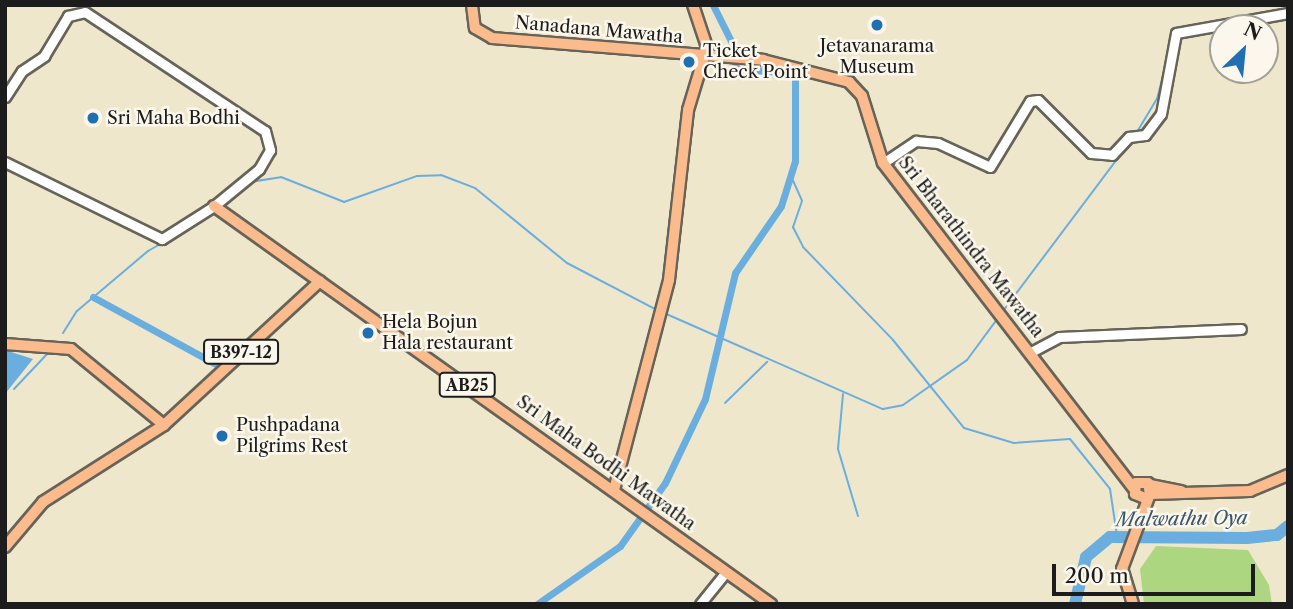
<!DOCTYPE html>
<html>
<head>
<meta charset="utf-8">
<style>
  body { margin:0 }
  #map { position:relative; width:1293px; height:609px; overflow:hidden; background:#efe7cb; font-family:"Libre Caslon Text",serif }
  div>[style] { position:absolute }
  .green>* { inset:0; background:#add681 }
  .water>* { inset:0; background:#6aaee0 }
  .stream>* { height:2px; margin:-1px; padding:0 1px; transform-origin:1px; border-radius:1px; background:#6aaee0 }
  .canal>* { height:7px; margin:-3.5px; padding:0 3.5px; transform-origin:3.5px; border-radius:3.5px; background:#6aaee0 }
  .river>* { height:12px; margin:-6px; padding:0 6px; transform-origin:6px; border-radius:6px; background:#6aaee0 }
  .roads { filter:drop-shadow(2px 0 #666359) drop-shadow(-2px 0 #666359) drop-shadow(0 2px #666359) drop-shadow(0 -2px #666359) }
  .minor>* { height:9px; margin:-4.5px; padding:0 4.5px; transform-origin:4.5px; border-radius:4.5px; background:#fff }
  .major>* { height:10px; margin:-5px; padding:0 5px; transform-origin:5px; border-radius:5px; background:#fbbb8d }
  .dots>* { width:19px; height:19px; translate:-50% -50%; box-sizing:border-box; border:4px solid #fbf7ec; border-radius:50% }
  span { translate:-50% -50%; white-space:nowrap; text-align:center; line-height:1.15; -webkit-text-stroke:5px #fbf7ec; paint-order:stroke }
  .shield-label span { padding:2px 5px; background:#fbf7ec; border:2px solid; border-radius:5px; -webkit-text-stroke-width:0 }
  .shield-label { font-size:16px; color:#1c1c1c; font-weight:700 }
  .street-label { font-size:18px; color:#1c1c1c }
  .poi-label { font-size:18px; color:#1c1c1c }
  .left { translate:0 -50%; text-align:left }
  .water-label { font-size:19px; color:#3b566a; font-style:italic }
  .frame { position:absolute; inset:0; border:7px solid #1c1c1c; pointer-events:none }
  .north { position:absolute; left:1209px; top:14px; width:70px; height:70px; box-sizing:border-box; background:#fbf7ec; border:2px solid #a29f99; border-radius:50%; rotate:26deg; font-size:19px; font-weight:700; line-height:28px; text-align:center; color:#1c1c1c }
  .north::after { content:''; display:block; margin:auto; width:24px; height:32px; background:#1f6fb2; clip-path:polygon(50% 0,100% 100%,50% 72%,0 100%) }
  .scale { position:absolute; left:1052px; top:564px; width:203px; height:32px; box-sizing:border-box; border:4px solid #1c1c1c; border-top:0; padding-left:9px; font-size:21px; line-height:24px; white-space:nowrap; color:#1c1c1c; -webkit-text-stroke:5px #fbf7ec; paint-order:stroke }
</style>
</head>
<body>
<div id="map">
  <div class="green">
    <i style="clip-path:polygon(1156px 546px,1248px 550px,1269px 585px,1272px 604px,1144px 604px,1140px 569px)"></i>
  </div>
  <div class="water">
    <i style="clip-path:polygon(5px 350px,33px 359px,5px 394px)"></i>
  </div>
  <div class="stream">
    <i style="left:1239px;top:28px;width:50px;rotate:-10.4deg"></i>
    <i style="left:1178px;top:39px;width:46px;rotate:-10.1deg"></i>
    <i style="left:1137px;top:132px;width:39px;rotate:-59deg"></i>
    <i style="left:1157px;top:99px;width:61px;rotate:-75.7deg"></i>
    <i style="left:791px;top:176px;width:27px;rotate:66deg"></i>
    <i style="left:802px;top:201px;width:28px;rotate:109deg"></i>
    <i style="left:793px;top:227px;width:22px;rotate:63deg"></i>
    <i style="left:803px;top:247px;width:129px;rotate:45.9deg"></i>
    <i style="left:893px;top:340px;width:113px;rotate:51.1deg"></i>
    <i style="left:964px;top:428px;width:52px;rotate:16.7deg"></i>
    <i style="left:1014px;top:443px;width:56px;rotate:-4.1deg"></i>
    <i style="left:1070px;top:439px;width:64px;rotate:51.3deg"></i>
    <i style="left:1110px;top:489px;width:48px;rotate:81.5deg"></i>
    <i style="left:224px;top:206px;width:35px;rotate:-43deg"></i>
    <i style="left:250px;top:182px;width:31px;rotate:-9deg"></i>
    <i style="left:281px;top:177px;width:68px;rotate:21.6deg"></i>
    <i style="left:344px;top:202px;width:77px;rotate:-19.6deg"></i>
    <i style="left:417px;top:176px;width:24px;rotate:-2deg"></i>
    <i style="left:441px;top:175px;width:36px;rotate:21deg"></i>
    <i style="left:475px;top:188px;width:119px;rotate:39.2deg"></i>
    <i style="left:567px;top:263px;width:99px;rotate:27.6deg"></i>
    <i style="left:1003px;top:311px;width:215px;rotate:-53.1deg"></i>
    <i style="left:664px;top:313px;width:239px;rotate:23.7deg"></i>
    <i style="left:883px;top:409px;width:20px;rotate:-11deg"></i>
    <i style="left:903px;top:405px;width:78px;rotate:-35.1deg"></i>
    <i style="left:967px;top:360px;width:52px;rotate:-53.6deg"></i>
    <i style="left:63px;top:333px;width:26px;rotate:-58deg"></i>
    <i style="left:77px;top:311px;width:93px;rotate:-40.2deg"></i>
    <i style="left:148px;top:251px;width:79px;rotate:-29.5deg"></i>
    <i style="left:14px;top:389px;width:51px;rotate:-46.6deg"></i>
    <i style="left:843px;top:394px;width:55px;rotate:95.2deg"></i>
    <i style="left:838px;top:449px;width:70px;rotate:73.4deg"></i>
    <i style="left:725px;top:403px;width:59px;rotate:-44.3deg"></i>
  </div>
  <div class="canal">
    <i style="left:93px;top:297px;width:138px;rotate:28.6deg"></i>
    <i style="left:537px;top:604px;width:101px;rotate:-34.9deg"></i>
    <i style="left:620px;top:546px;width:77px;rotate:-54.5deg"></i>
    <i style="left:665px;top:483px;width:93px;rotate:-64.5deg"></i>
    <i style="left:705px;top:399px;width:130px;rotate:-76.6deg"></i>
    <i style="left:735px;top:273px;width:81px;rotate:-55.5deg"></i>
    <i style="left:781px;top:206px;width:47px;rotate:-72.7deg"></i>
    <i style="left:795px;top:161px;width:88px;rotate:-90deg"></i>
    <i style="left:795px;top:73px;width:59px;rotate:-176.1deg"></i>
    <i style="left:736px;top:69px;width:22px;rotate:-95deg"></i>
    <i style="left:734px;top:47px;width:47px;rotate:-116.6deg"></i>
  </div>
  <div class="river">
    <i style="left:1075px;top:604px;width:48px;rotate:-76.8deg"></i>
    <i style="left:1086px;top:557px;width:31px;rotate:-40deg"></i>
    <i style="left:1110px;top:537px;width:137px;rotate:0.4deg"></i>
    <i style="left:1247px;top:538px;width:30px;rotate:-6deg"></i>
    <i style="left:1277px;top:535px;width:14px;rotate:-39deg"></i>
  </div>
  <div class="roads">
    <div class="minor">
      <i style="left:5px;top:97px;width:31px;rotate:-57deg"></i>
      <i style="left:22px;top:71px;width:27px;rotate:-34deg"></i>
      <i style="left:44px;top:56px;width:47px;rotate:-59deg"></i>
      <i style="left:68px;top:16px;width:17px;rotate:-13deg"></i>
      <i style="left:85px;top:12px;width:216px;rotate:33.5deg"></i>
      <i style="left:265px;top:131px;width:20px;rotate:75deg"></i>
      <i style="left:270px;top:150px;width:22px;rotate:120deg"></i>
      <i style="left:259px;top:169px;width:58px;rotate:140.6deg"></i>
      <i style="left:214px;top:206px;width:62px;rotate:147.6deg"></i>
      <i style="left:162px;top:239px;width:175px;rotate:-153.9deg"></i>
      <i style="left:883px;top:163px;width:40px;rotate:-34deg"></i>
      <i style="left:916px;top:141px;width:22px;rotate:5deg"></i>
      <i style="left:938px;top:143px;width:57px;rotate:24.8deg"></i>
      <i style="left:990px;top:167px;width:77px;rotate:-58.8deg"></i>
      <i style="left:1030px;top:101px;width:8px;rotate:-7deg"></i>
      <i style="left:1038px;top:100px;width:75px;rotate:45deg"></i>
      <i style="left:1091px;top:153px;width:21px;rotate:5deg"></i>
      <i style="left:1112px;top:155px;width:25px;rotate:-47deg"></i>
      <i style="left:1129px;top:137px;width:16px;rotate:-7deg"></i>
      <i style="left:1145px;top:135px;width:26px;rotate:-53deg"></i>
      <i style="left:1161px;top:114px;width:82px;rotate:-79.5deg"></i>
      <i style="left:1176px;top:33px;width:114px;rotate:-10.1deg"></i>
      <i style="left:1031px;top:352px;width:32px;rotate:-28deg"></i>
      <i style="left:1059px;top:337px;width:182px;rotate:-2.5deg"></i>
      <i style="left:700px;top:604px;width:41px;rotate:-50.9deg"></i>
    </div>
    <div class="major">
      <i style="left:472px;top:5px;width:23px;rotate:83deg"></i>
      <i style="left:475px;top:28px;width:20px;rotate:30deg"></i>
      <i style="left:492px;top:38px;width:272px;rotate:4.6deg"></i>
      <i style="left:763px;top:60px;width:89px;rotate:14.3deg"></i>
      <i style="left:849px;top:82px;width:19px;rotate:47deg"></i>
      <i style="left:862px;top:96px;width:70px;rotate:72.6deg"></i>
      <i style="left:883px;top:163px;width:410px;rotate:52.4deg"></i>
      <i style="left:214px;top:206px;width:685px;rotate:35.55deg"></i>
      <i style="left:5px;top:344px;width:66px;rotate:4.3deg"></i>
      <i style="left:71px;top:349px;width:120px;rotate:39.3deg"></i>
      <i style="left:1150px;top:485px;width:32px;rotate:11deg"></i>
      <i style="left:614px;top:490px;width:217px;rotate:-75.3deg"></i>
      <i style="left:669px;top:280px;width:171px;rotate:-83.6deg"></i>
      <i style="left:688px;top:110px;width:66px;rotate:-73.2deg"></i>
      <i style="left:707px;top:47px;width:44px;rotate:-108.4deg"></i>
      <i style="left:1150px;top:494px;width:100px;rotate:-1.7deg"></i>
      <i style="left:1250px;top:491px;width:41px;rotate:-22.8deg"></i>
      <i style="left:1145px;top:498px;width:11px;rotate:-158deg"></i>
      <i style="left:1135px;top:494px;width:11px;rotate:-85deg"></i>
      <i style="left:1136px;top:483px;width:12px"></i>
      <i style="left:1148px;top:483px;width:11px;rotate:80deg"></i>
      <i style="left:5px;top:547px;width:59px;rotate:-49.8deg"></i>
      <i style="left:43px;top:502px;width:143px;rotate:-32.5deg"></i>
      <i style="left:164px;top:425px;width:212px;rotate:-42.7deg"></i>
      <i style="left:1133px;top:604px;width:37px;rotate:-107deg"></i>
      <i style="left:1122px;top:569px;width:80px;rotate:-69.5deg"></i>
    </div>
  </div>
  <div class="dots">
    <i style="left:877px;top:25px;background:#1f6fb2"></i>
    <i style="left:689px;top:62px;background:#1f6fb2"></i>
    <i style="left:93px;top:118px;background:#1f6fb2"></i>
    <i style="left:368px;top:333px;background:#1f6fb2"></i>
    <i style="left:222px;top:436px;background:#1f6fb2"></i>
  </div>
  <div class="shield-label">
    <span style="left:241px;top:352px">B397-12</span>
    <span style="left:467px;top:385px">AB25</span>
  </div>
  <div class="street-label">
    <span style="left:599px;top:30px;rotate:5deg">Nanadana Mawatha</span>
    <span style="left:971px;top:247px;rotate:52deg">Sri Bharathindra Mawatha</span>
    <span style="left:606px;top:463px;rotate:36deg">Sri Maha Bodhi Mawatha</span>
  </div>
  <div class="poi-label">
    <span style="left:877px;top:57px">Jetavanarama<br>Museum</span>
    <span class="left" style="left:703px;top:62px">Ticket<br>Check Point</span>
    <span class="left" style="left:107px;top:118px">Sri Maha Bodhi</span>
    <span class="left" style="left:382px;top:333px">Hela Bojun<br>Hala restaurant</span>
    <span class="left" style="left:236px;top:436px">Pushpadana<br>Pilgrims Rest</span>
  </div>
  <div class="water-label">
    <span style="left:1182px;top:519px;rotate:-1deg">Malwathu Oya</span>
  </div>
  <div class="frame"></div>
  <div class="north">N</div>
  <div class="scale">200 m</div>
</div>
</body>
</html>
